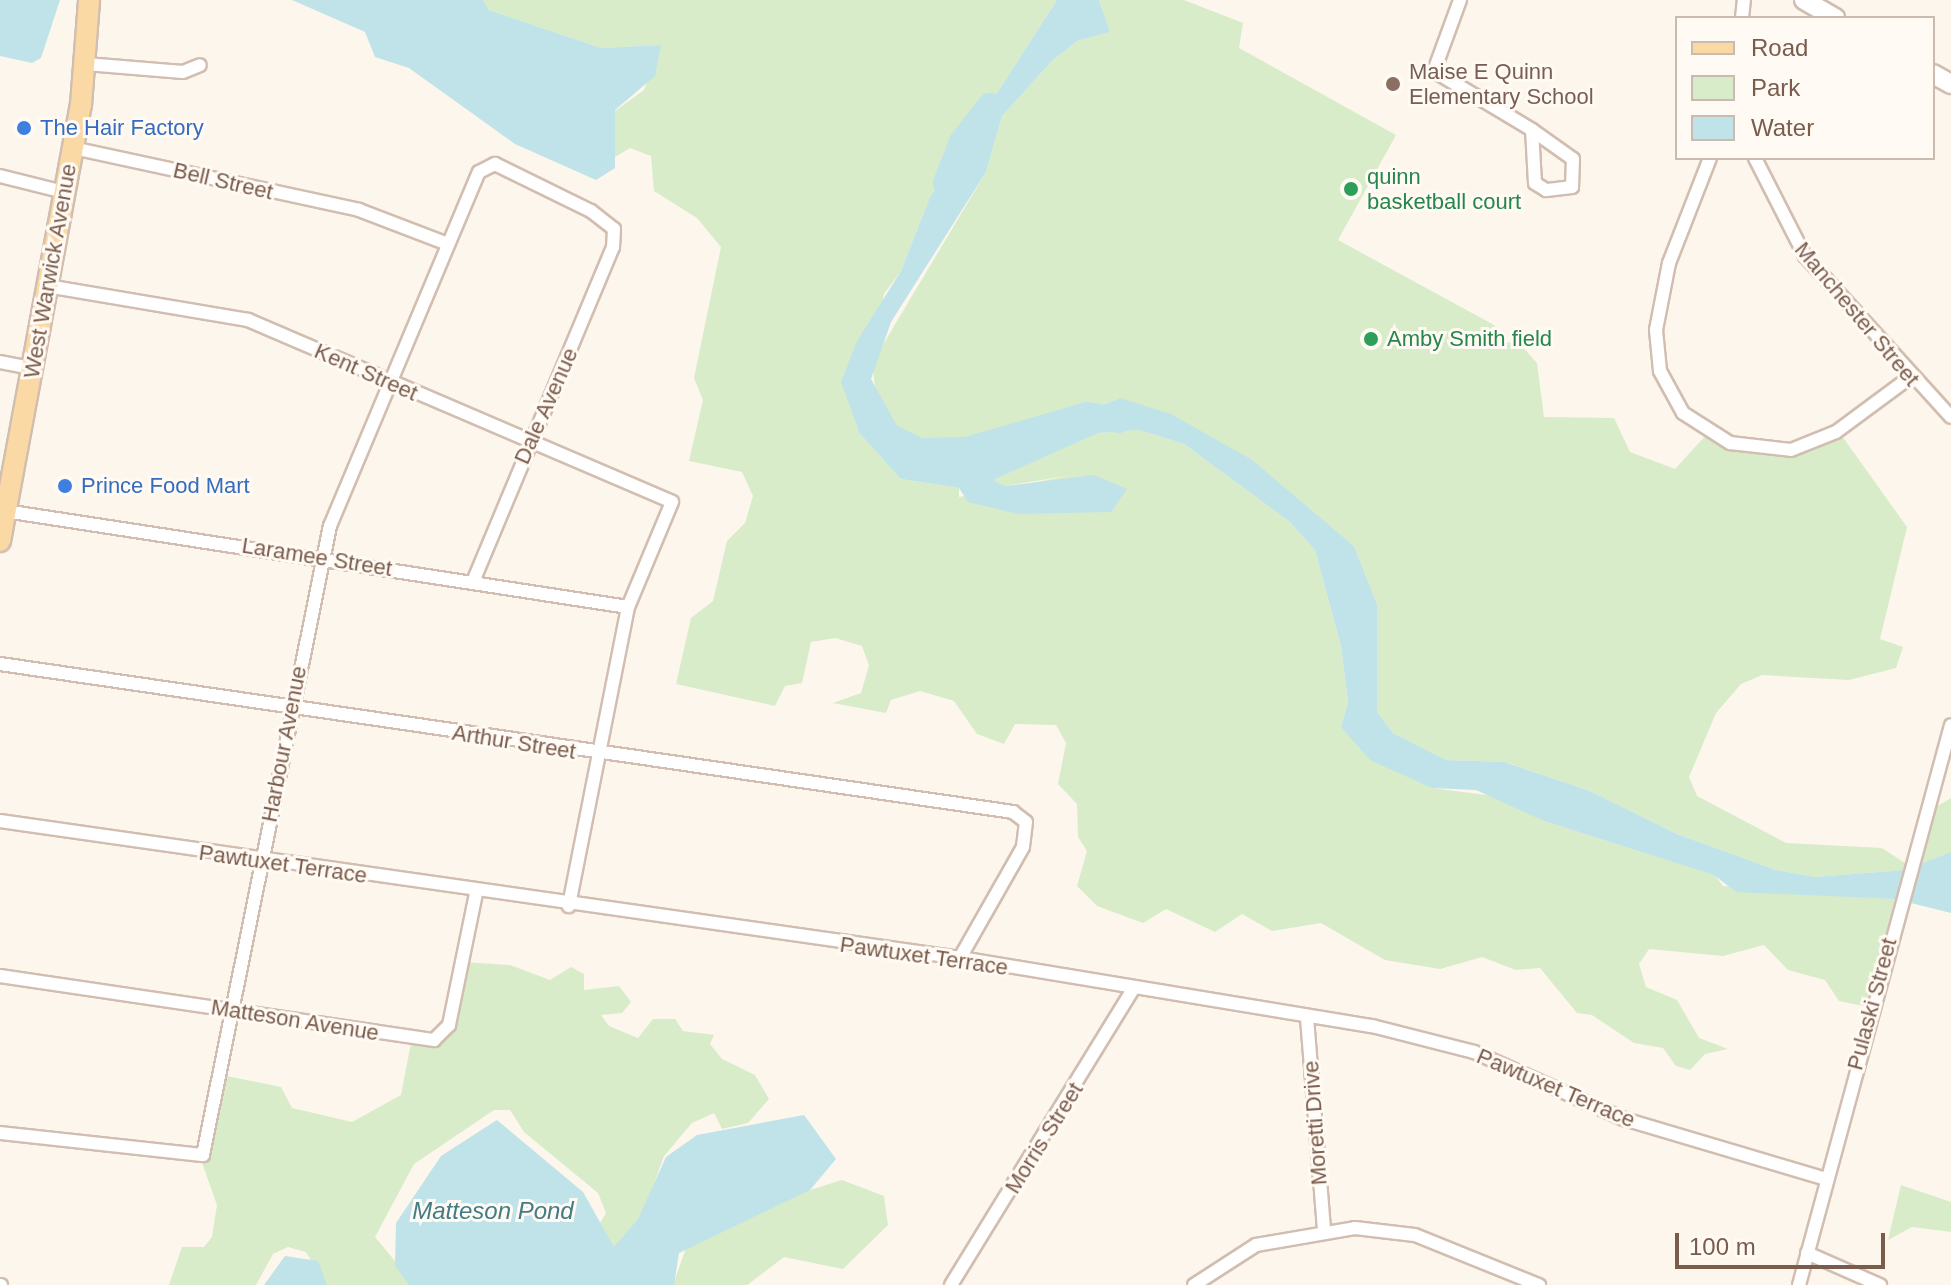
<!DOCTYPE html>
<html>
<head>
<meta charset="utf-8">
<style>
  body { margin:0 }
  #map { position:relative; width:1951px; height:1285px; overflow:hidden; background:#fdf6ec; font-family:Helvetica,sans-serif }
  div>[style] { position:absolute }
  .green>* { inset:0; background:#d8ecc9 }
  .water>* { inset:0; background:#bfe3e8 }
  .river>* { height:26px; margin:-13px; padding:0 13px; transform-origin:13px; border-radius:13px; background:#bfe3e8 }
  .roads { filter:drop-shadow(2px 0 #d1beb0) drop-shadow(-2px 0 #d1beb0) drop-shadow(0 2px #d1beb0) drop-shadow(0 -2px #d1beb0) }
  .street>* { height:12px; margin:-6px; padding:0 6px; transform-origin:6px; border-radius:6px; background:#fff }
  .secondary>* { height:18px; margin:-9px; padding:0 9px; transform-origin:9px; border-radius:9px; background:#fff }
  .primary>* { height:20px; margin:-10px; padding:0 10px; transform-origin:10px; border-radius:10px; background:#fbd9a5 }
  .dots>* { width:22px; height:22px; translate:-50% -50%; box-sizing:border-box; border:4px solid #fffaf3; border-radius:50% }
  span { translate:-50% -50%; white-space:nowrap; text-align:center; line-height:1.15; -webkit-text-stroke:6px #fffaf3; paint-order:stroke }
  .education-label { font-size:22px; color:#785e54 }
  .left { translate:0 -50%; text-align:left }
  .shop-label { font-size:22px; color:#366cbe }
  .leisure-label { font-size:22px; color:#27864d }
  .street-label { font-size:22px; color:#7a5c4d }
  .water-label { font-size:24px; color:#437c86; font-style:italic }
  .legend { position:absolute; left:1675px; top:16px; width:260px; height:144px; box-sizing:border-box; background:#fffaf3; border:2px solid #cabbb1; margin:0; padding:10px 14px; list-style:none; font-size:24px; color:#7a5c4d }
  .legend li { display:flex; align-items:center; gap:16px; height:40px }
  .legend b { width:40px; border:2px solid #cabbb1 }
  .scale { position:absolute; left:1675px; top:1233px; width:210px; height:36px; box-sizing:border-box; border:4px solid #7a5c4d; border-top:0; padding-left:10px; font-size:24px; line-height:28px; white-space:nowrap; color:#7a5c4d; -webkit-text-stroke:6px #fffaf3; paint-order:stroke }
</style>
</head>
<body>
<div id="map">
  <div class="green">
    <i style="clip-path:polygon(483px 0,1057px 0,930px 197px,901px 271px,884px 294px,860px 434px,901px 479px,959px 488px,959px 497px,1073px 475px,1005px 486px,992px 480px,1097px 433px,1139px 430px,1184px 444px,1290px 522px,1315px 550px,1341px 646px,1348px 702px,1341px 727px,1432px 788px,1494px 796px,1544px 821px,1715px 875px,1723px 886px,1895px 899px,1869px 1007px,1839px 1001px,1825px 980px,1788px 970px,1764px 945px,1723px 956px,1649px 949px,1639px 964px,1646px 987px,1677px 1000px,1699px 1038px,1728px 1049px,1705px 1054px,1690px 1070px,1676px 1066px,1663px 1048px,1634px 1043px,1592px 1015px,1577px 1013px,1540px 968px,1516px 970px,1482px 957px,1440px 969px,1385px 960px,1321px 923px,1272px 931px,1242px 914px,1215px 932px,1166px 909px,1143px 923px,1097px 906px,1077px 886px,1087px 851px,1078px 837px,1077px 804px,1058px 784px,1066px 743px,1056px 725px,1015px 724px,1004px 744px,977px 734px,954px 701px,920px 691px,891px 700px,886px 713px,833px 703px,861px 693px,869px 665px,862px 646px,835px 638px,811px 642px,802px 683px,785px 686px,775px 706px,676px 684px,691px 618px,713px 601px,727px 541px,745px 523px,753px 496px,742px 472px,689px 461px,703px 400px,694px 378px,721px 247px,697px 218px,654px 191px,651px 156px,630px 148px,615px 157px,615px 111px,644px 90px,661px 45px,601px 48px,489px 10px)"></i>
    <i style="clip-path:polygon(1099px 0,1184px 0,1243px 23px,1239px 48px,1396px 135px,1338px 240px,1494px 325px,1502px 341px,1521px 345px,1537px 363px,1544px 417px,1614px 418px,1630px 452px,1675px 469px,1708px 433px,1783px 449px,1837px 429px,1907px 527px,1880px 639px,1903px 647px,1896px 668px,1849px 680px,1762px 675px,1741px 684px,1716px 713px,1689px 777px,1697px 796px,1786px 843px,1882px 848px,1908px 865px,1922px 815px,1951px 798px,1951px 852px,1906px 870px,1815px 877px,1776px 870px,1677px 834px,1590px 791px,1506px 762px,1446px 760px,1393px 733px,1377px 712px,1377px 604px,1354px 546px,1287px 490px,1120px 398px,988px 451px,959px 452px,947px 463px,931px 462px,907px 444px,876px 394px,872px 363px,986px 172px,1002px 116px,1052px 61px,1077px 41px,1110px 32px)"></i>
    <i style="clip-path:polygon(462px 962px,510px 965px,550px 980px,571px 967px,584px 974px,584px 990px,619px 986px,631px 1002px,622px 1013px,601px 1015px,609px 1026px,638px 1038px,653px 1019px,675px 1019px,683px 1031px,714px 1035px,710px 1044px,722px 1059px,755px 1075px,769px 1099px,748px 1123px,722px 1129px,714px 1113px,692px 1123px,664px 1156px,634px 1239px,606px 1252px,597px 1228px,606px 1213px,598px 1193px,524px 1132px,510px 1110px,494px 1110px,414px 1164px,375px 1237px,415px 1285px,325px 1285px,306px 1252px,288px 1247px,273px 1254px,256px 1285px,169px 1285px,182px 1247px,204px 1247px,212px 1237px,217px 1205px,200px 1157px,222px 1075px,281px 1087px,292px 1108px,352px 1122px,401px 1095px,412px 1038px,442px 1034px)"></i>
    <i style="clip-path:polygon(842px 1180px,884px 1196px,888px 1225px,843px 1269px,784px 1257px,747px 1285px,673px 1285px,686px 1248px,778px 1200px)"></i>
    <i style="clip-path:polygon(1901px 1185px,1951px 1202px,1951px 1232px,1912px 1227px,1888px 1240px)"></i>
  </div>
  <div class="water">
    <i style="clip-path:polygon(0 0,60px 0,41px 58px,32px 63px,0 56px)"></i>
    <i style="clip-path:polygon(292px 0,483px 0,489px 10px,601px 48px,661px 45px,655px 76px,615px 110px,615px 168px,596px 180px,515px 144px,409px 68px,375px 57px,365px 32px)"></i>
    <i style="clip-path:polygon(1057px 0,1099px 0,1110px 32px,1077px 41px,1052px 61px,1002px 116px,986px 172px,891px 322px,871px 379px,907px 444px,931px 462px,947px 463px,959px 452px,988px 451px,1120px 398px,1171px 414px,1252px 460px,1354px 546px,1377px 604px,1377px 712px,1393px 733px,1446px 760px,1505px 762px,1590px 791px,1677px 834px,1776px 870px,1815px 877px,1905px 870px,1951px 852px,1951px 913px,1895px 899px,1736px 892px,1714px 875px,1544px 821px,1476px 790px,1432px 788px,1370px 760px,1341px 727px,1348px 702px,1341px 646px,1315px 550px,1290px 522px,1184px 444px,1139px 430px,1098px 433px,993px 480px,1005px 486px,1094px 475px,1127px 489px,1111px 512px,1018px 514px,968px 502px,959px 488px,901px 479px,860px 434px,841px 382px,857px 341px,901px 271px,930px 197px)"></i>
    <i style="clip-path:polygon(804px 1115px,836px 1159px,810px 1190px,679px 1253px,674px 1285px,409px 1285px,395px 1266px,396px 1223px,441px 1156px,497px 1120px,583px 1192px,614px 1247px,638px 1219px,666px 1157px,697px 1135px)"></i>
    <i style="clip-path:polygon(285px 1256px,318px 1261px,327px 1285px,264px 1285px)"></i>
  </div>
  <div class="river">
    <i style="left:946px;top:183px;width:44px;rotate:-68.7deg"></i>
    <i style="left:962px;top:142px;width:46px;rotate:-52.1deg"></i>
    <i style="left:881px;top:432px;width:42px;rotate:26.6deg"></i>
    <i style="left:919px;top:451px;width:48px;rotate:-1.2deg"></i>
    <i style="left:967px;top:450px;width:125px;rotate:-16.3deg"></i>
    <i style="left:1087px;top:415px;width:32px;rotate:9deg"></i>
  </div>
  <div class="roads">
    <div class="street">
      <i style="left:1460px;top:0;width:76px;rotate:110.1deg"></i>
      <i style="left:1434px;top:71px;width:114px;rotate:31deg"></i>
      <i style="left:1742px;top:18px;width:18px;rotate:-84deg"></i>
      <i style="left:86px;top:64px;width:97px;rotate:4.7deg"></i>
      <i style="left:183px;top:72px;width:18px;rotate:-22deg"></i>
      <i style="left:1532px;top:130px;width:50px;rotate:35.3deg"></i>
      <i style="left:1573px;top:159px;width:28px;rotate:92deg"></i>
      <i style="left:1572px;top:187px;width:26px;rotate:173deg"></i>
      <i style="left:1546px;top:190px;width:13px;rotate:-148deg"></i>
      <i style="left:1535px;top:183px;width:53px;rotate:-93.2deg"></i>
      <i style="left:73px;top:148px;width:293px;rotate:12.2deg"></i>
      <i style="left:359px;top:210px;width:95px;rotate:20.9deg"></i>
      <i style="left:1710px;top:158px;width:113px;rotate:111.3deg"></i>
      <i style="left:1669px;top:263px;width:68px;rotate:101deg"></i>
      <i style="left:1656px;top:330px;width:41px;rotate:84.4deg"></i>
      <i style="left:1660px;top:371px;width:48px;rotate:61.3deg"></i>
      <i style="left:1683px;top:413px;width:56px;rotate:32.6deg"></i>
      <i style="left:1730px;top:443px;width:61px;rotate:6.5deg"></i>
      <i style="left:1791px;top:450px;width:48px;rotate:-21.8deg"></i>
      <i style="left:1836px;top:432px;width:91px;rotate:-36.5deg"></i>
      <i style="left:1755px;top:158px;width:110px;rotate:63deg"></i>
      <i style="left:1805px;top:256px;width:217px;rotate:47.8deg"></i>
      <i style="left:0;top:176px;width:66px;rotate:14deg"></i>
      <i style="left:47px;top:286px;width:204px;rotate:9.6deg"></i>
      <i style="left:248px;top:320px;width:461px;rotate:23.2deg"></i>
      <i style="left:672px;top:502px;width:114px;rotate:112.7deg"></i>
      <i style="left:628px;top:607px;width:305px;rotate:101.2deg"></i>
      <i style="left:0;top:362px;width:33px;rotate:11deg"></i>
      <i style="left:5px;top:511px;width:630px;rotate:8.76deg"></i>
      <i style="left:0;top:664px;width:1024px;rotate:8.31deg"></i>
      <i style="left:1013px;top:812px;width:16px;rotate:38deg"></i>
      <i style="left:1026px;top:822px;width:25px;rotate:97deg"></i>
      <i style="left:1023px;top:847px;width:128px;rotate:119.6deg"></i>
      <i style="left:0;top:821px;width:970px;rotate:8.12deg"></i>
      <i style="left:960px;top:958px;width:418px;rotate:9.4deg"></i>
      <i style="left:1372px;top:1026px;width:105px;rotate:14.3deg"></i>
      <i style="left:1474px;top:1052px;width:164px;rotate:24.1deg"></i>
      <i style="left:1624px;top:1119px;width:211px;rotate:16.5deg"></i>
      <i style="left:0;top:976px;width:439px;rotate:8.4deg"></i>
      <i style="left:434px;top:1040px;width:21px;rotate:-45deg"></i>
      <i style="left:449px;top:1025px;width:135px;rotate:-78.4deg"></i>
      <i style="left:1307px;top:1018px;width:212px;rotate:85.4deg"></i>
      <i style="left:0;top:1133px;width:204px;rotate:6.2deg"></i>
      <i style="left:203px;top:1155px;width:642px;rotate:-78.59deg"></i>
      <i style="left:330px;top:526px;width:384px;rotate:-67.2deg"></i>
      <i style="left:479px;top:172px;width:18px;rotate:-27deg"></i>
      <i style="left:495px;top:164px;width:107px;rotate:26.1deg"></i>
      <i style="left:591px;top:211px;width:29px;rotate:38deg"></i>
      <i style="left:614px;top:229px;width:18px;rotate:93deg"></i>
      <i style="left:613px;top:247px;width:362px;rotate:112.7deg"></i>
      <i style="left:1807px;top:1253px;width:80px;rotate:23.7deg"></i>
      <i style="left:0;top:1285px;width:1px"></i>
      <i style="left:951px;top:1285px;width:347px;rotate:-58.4deg"></i>
      <i style="left:1194px;top:1285px;width:74px;rotate:-32.8deg"></i>
      <i style="left:1256px;top:1245px;width:100px;rotate:-9.7deg"></i>
      <i style="left:1355px;top:1228px;width:60px;rotate:6.7deg"></i>
      <i style="left:1415px;top:1235px;width:134px;rotate:22deg"></i>
      <i style="left:1799px;top:1285px;width:580px;rotate:-74.81deg"></i>
    </div>
    <div class="secondary">
      <i style="left:1804px;top:0;width:36px;rotate:30deg"></i>
      <i style="left:1933px;top:74px;width:21px;rotate:29deg"></i>
    </div>
    <div class="primary">
      <i style="left:0;top:541px;width:443px;rotate:-79.5deg"></i>
      <i style="left:81px;top:105px;width:105px;rotate:-85.6deg"></i>
    </div>
  </div>
  <div class="dots">
    <i style="left:1393px;top:84px;background:#8d6e63"></i>
    <i style="left:24px;top:128px;background:#3f7fe0"></i>
    <i style="left:1351px;top:189px;background:#2e9e5b"></i>
    <i style="left:1371px;top:339px;background:#2e9e5b"></i>
    <i style="left:65px;top:486px;background:#3f7fe0"></i>
  </div>
  <div class="education-label">
    <span class="left" style="left:1409px;top:84px">Maise E Quinn<br>Elementary School</span>
  </div>
  <div class="shop-label">
    <span class="left" style="left:40px;top:128px">The Hair Factory</span>
    <span class="left" style="left:81px;top:486px">Prince Food Mart</span>
  </div>
  <div class="leisure-label">
    <span class="left" style="left:1367px;top:189px">quinn<br>basketball court</span>
    <span class="left" style="left:1387px;top:339px">Amby Smith field</span>
  </div>
  <div class="street-label">
    <span style="left:223px;top:181px;rotate:13deg">Bell Street</span>
    <span style="left:50px;top:271px;rotate:-80deg">West Warwick Avenue</span>
    <span style="left:1857px;top:314px;rotate:50deg">Manchester Street</span>
    <span style="left:366px;top:372px;rotate:24deg">Kent Street</span>
    <span style="left:546px;top:406px;rotate:-66deg">Dale Avenue</span>
    <span style="left:317px;top:557px;rotate:9deg">Laramee Street</span>
    <span style="left:514px;top:742px;rotate:9deg">Arthur Street</span>
    <span style="left:284px;top:744px;rotate:-79deg">Harbour Avenue</span>
    <span style="left:283px;top:864px;rotate:8deg">Pawtuxet Terrace</span>
    <span style="left:924px;top:956px;rotate:8deg">Pawtuxet Terrace</span>
    <span style="left:1872px;top:1004px;rotate:-75deg">Pulaski Street</span>
    <span style="left:295px;top:1020px;rotate:9deg">Matteson Avenue</span>
    <span style="left:1556px;top:1088px;rotate:23deg">Pawtuxet Terrace</span>
    <span style="left:1315px;top:1123px;rotate:-94deg">Moretti Drive</span>
    <span style="left:1044px;top:1138px;rotate:-58deg">Morris Street</span>
  </div>
  <div class="water-label">
    <span style="left:493px;top:1211px">Matteson Pond</span>
  </div>
  <ul class="legend">
  <li><b style="height:10px;background:#fbd9a5"></b>Road</li>
  <li><b style="height:22px;background:#d8ecc9"></b>Park</li>
  <li><b style="height:22px;background:#bfe3e8"></b>Water</li>
  </ul>
  <div class="scale">100 m</div>
</div>
</body>
</html>
